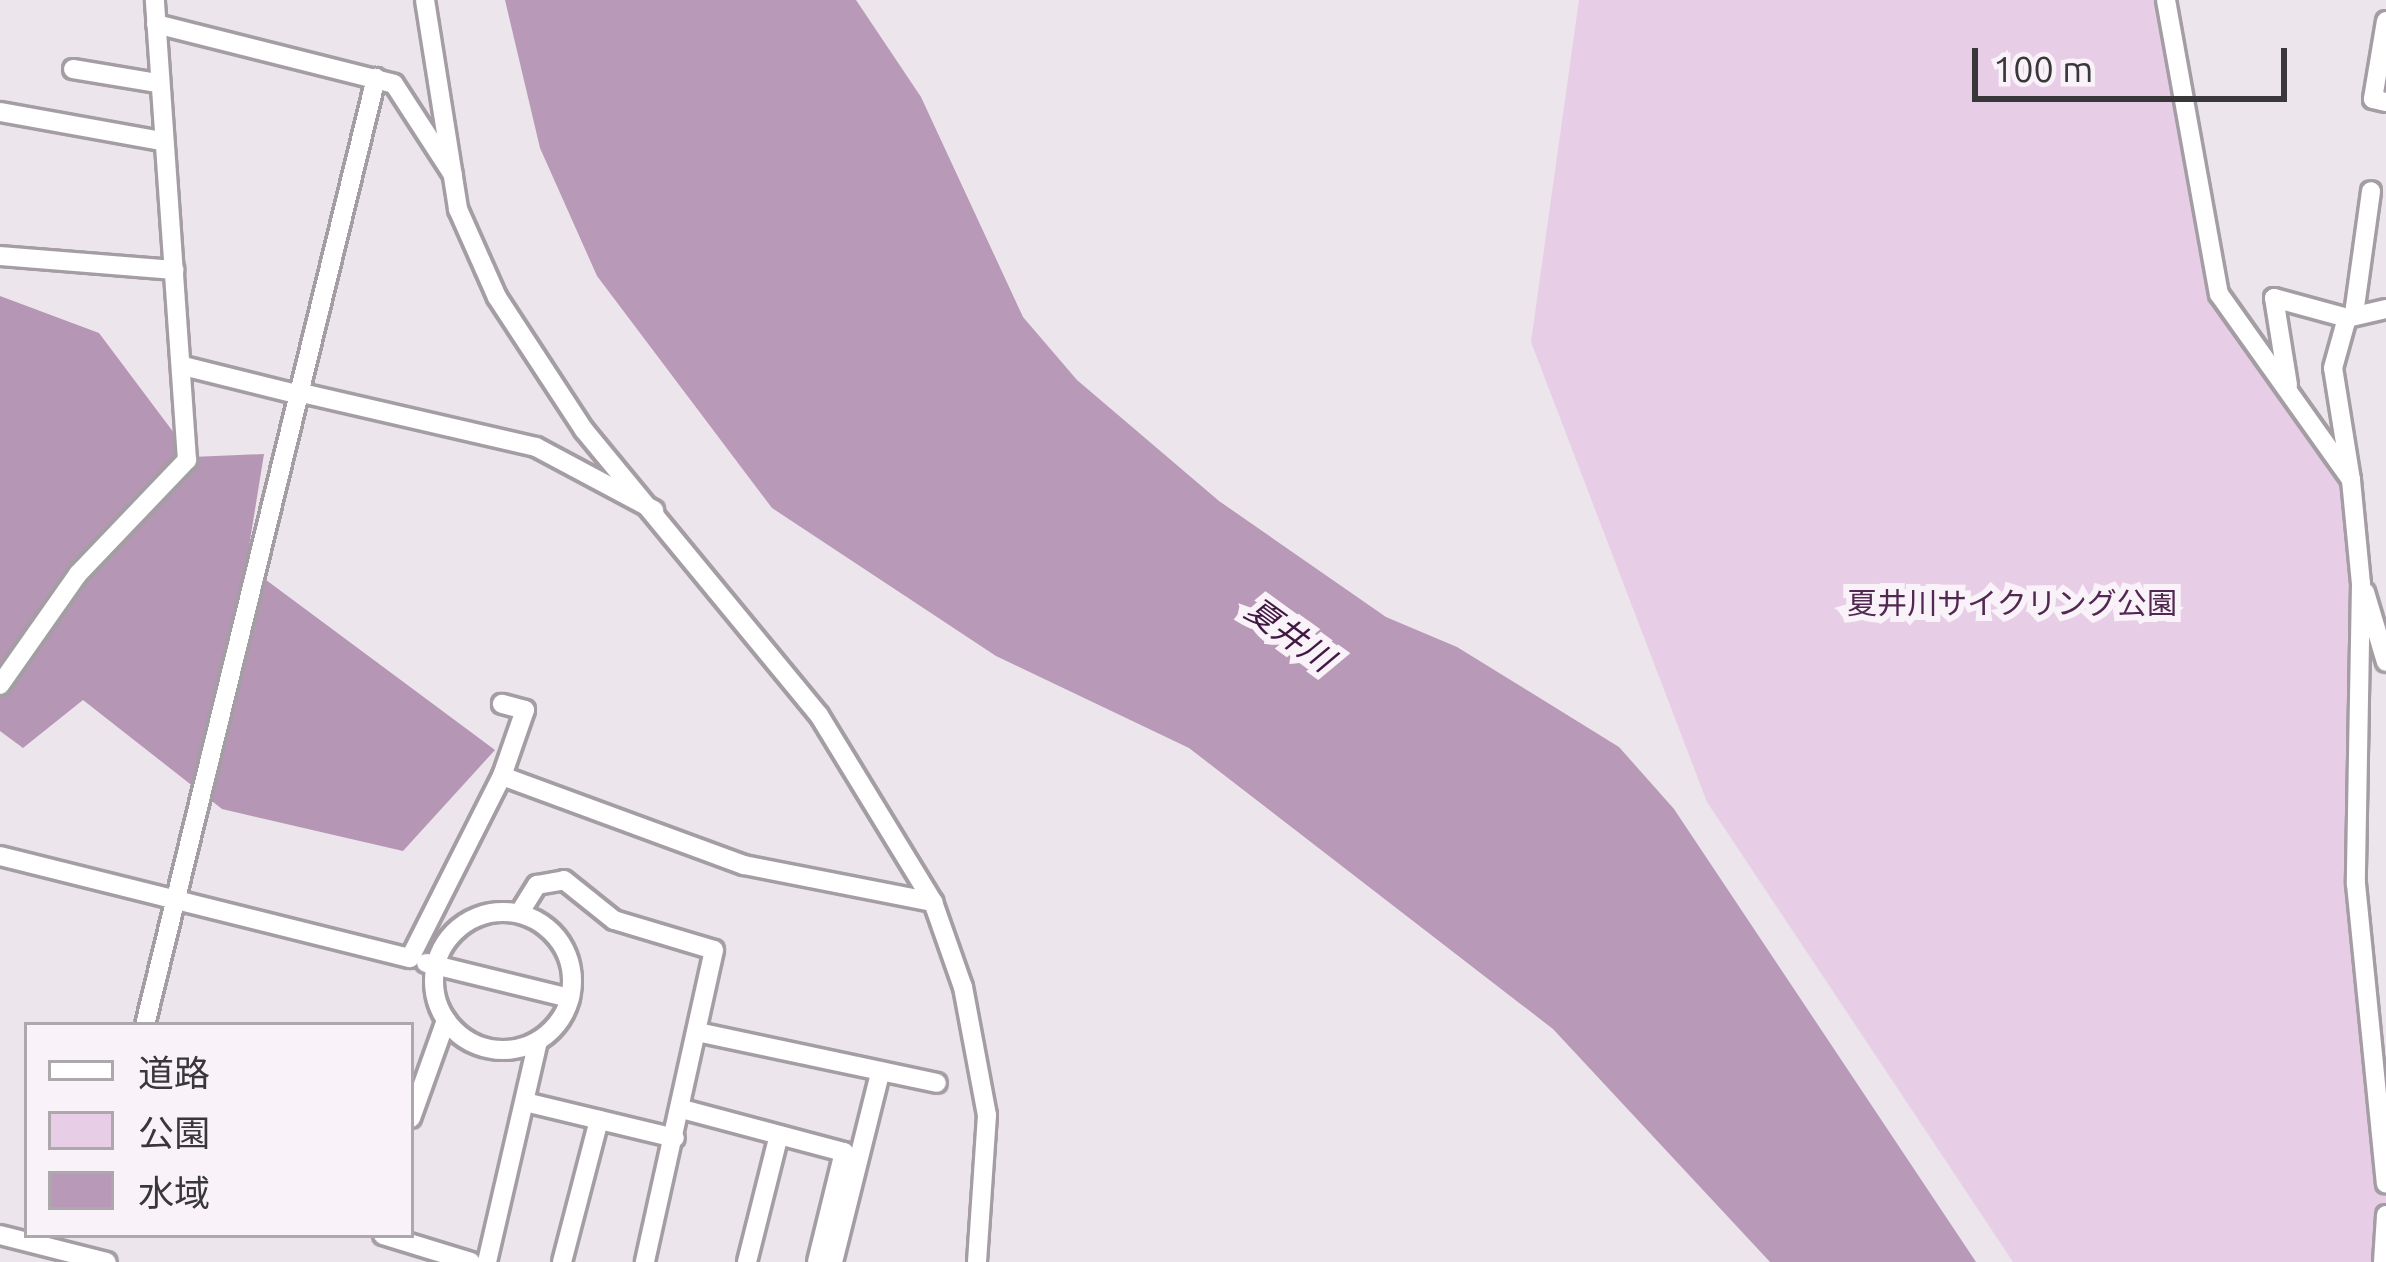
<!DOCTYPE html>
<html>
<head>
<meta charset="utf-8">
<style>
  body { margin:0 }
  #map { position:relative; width:2386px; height:1262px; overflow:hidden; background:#ece5eb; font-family:Ubuntu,"Noto Sans JP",sans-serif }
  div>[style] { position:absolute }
  .green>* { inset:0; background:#e8cde7 }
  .forest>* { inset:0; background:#b696b5 }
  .water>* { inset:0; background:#b999b8 }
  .roads { filter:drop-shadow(3px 0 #a49ea4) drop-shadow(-3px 0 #a49ea4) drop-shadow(0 3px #a49ea4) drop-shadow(0 -3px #a49ea4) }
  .street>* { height:18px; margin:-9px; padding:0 9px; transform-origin:9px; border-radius:9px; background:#fff }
  .street>.ring { margin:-9px; padding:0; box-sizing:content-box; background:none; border:18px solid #fff; border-radius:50% }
  span { translate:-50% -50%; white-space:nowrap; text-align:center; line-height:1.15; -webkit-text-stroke:12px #f9f3f9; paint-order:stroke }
  .park-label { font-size:30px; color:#522852 }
  .water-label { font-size:33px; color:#411842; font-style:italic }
  .legend { position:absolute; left:24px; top:1022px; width:390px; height:216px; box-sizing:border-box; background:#f9f3f9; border:3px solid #aca8ac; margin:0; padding:15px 21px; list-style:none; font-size:36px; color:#393739 }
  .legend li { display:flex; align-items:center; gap:24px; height:60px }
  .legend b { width:60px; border:3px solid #aca8ac }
  .scale { position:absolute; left:1972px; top:48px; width:315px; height:54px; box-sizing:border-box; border:6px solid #393739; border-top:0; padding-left:15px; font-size:36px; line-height:42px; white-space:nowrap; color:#393739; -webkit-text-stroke:9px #f9f3f9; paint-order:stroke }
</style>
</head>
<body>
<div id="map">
  <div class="green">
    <i style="clip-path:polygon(1579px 0,2162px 0,2219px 294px,2353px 472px,2360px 880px,2386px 1108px,2386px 1262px,2013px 1262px,1707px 802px,1531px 342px)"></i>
  </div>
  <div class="forest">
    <i style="clip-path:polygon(0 296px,99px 333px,192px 457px,264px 454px,246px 565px,495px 750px,403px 851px,222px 809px,83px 700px,23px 748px,0 731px)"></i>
  </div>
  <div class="water">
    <i style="clip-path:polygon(505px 0,856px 0,921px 97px,1023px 317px,1077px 380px,1219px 501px,1386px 617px,1457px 647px,1619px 747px,1674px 809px,1976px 1262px,1770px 1262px,1553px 1029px,1189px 748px,996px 656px,772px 508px,597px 276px,540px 148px)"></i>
  </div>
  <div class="roads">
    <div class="street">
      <i style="left:425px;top:0;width:212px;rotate:81deg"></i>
      <i style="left:458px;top:209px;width:96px;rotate:66.1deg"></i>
      <i style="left:497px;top:297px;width:159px;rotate:56.8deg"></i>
      <i style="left:584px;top:430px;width:369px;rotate:50.5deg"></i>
      <i style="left:819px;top:715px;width:219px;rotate:58.6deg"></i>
      <i style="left:933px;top:902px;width:90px;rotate:70.6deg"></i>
      <i style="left:963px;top:987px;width:130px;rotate:79.4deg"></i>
      <i style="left:987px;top:1115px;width:147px;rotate:93.9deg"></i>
      <i style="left:2166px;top:0;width:299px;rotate:79.8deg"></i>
      <i style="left:2219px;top:294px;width:228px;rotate:54.6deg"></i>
      <i style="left:2351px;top:480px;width:104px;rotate:84.5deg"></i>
      <i style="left:2361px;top:584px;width:300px;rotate:91deg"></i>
      <i style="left:2356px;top:884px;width:301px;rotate:84.3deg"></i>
      <i style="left:2386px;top:21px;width:79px;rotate:99.5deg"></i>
      <i style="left:2373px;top:99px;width:13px;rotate:13deg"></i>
      <i style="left:156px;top:24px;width:245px;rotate:14.1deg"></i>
      <i style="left:394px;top:84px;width:108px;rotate:57deg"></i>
      <i style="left:73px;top:69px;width:86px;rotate:9.4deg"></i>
      <i style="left:0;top:112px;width:164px;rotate:10.2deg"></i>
      <i style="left:0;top:256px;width:175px;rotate:4.6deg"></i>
      <i style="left:2354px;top:314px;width:124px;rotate:-82.1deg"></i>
      <i style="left:183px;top:366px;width:121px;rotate:13.9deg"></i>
      <i style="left:2288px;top:385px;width:88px;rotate:-99.1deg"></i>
      <i style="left:2274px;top:298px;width:76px;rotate:15.3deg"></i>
      <i style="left:302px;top:393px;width:240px;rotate:13deg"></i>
      <i style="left:536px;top:447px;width:134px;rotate:28.1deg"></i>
      <i style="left:2351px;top:480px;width:113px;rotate:-99.1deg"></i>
      <i style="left:2333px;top:368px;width:52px;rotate:-74.4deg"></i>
      <i style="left:2347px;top:318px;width:40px;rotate:-13deg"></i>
      <i style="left:2365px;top:592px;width:73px;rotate:73.3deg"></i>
      <i style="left:0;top:685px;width:136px;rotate:-54.9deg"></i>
      <i style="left:78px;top:574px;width:158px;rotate:-46.3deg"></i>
      <i style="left:187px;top:460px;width:461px;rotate:-94deg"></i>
      <i style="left:502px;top:776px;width:70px;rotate:-70.8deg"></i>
      <i style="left:525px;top:710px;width:24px;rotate:-165deg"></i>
      <i style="left:0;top:856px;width:422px;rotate:14deg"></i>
      <i style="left:410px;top:958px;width:204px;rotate:-63.2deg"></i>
      <i style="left:502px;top:776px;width:258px;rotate:20.2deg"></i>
      <i style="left:744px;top:865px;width:193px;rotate:11.1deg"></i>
      <i class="ring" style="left:434px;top:912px;width:120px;height:120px"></i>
      <i style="left:520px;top:912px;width:32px;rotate:-58deg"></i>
      <i style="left:537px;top:885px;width:27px;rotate:-10deg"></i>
      <i style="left:564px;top:880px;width:64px;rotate:38.7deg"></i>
      <i style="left:614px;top:920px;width:104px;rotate:16.7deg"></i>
      <i style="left:714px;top:950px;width:320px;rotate:102.5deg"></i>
      <i style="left:426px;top:963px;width:148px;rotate:13.7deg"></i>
      <i style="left:145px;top:1025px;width:975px;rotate:-76.29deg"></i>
      <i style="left:702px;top:1033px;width:240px;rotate:12deg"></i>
      <i style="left:525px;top:1102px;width:154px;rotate:13.5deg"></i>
      <i style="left:682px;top:1109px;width:168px;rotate:14.9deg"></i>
      <i style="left:844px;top:1152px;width:113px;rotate:103.8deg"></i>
      <i style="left:411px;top:1118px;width:104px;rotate:-70.3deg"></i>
      <i style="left:0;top:1235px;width:110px;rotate:14.2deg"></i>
      <i style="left:383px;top:1235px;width:92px;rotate:17.1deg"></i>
      <i style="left:487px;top:1262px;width:227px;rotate:-77deg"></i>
      <i style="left:562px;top:1262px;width:147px;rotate:-75.4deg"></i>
      <i style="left:747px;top:1262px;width:131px;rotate:-75.9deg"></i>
      <i style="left:833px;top:1262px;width:195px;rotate:-76deg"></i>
      <i style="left:2383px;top:1262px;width:47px;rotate:-86.3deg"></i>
    </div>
  </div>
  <div class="park-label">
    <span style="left:2012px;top:603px">夏井川サイクリング公園</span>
  </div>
  <div class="water-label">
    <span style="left:1290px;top:634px;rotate:36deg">夏井川</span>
  </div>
  <ul class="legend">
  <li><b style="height:15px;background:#fff"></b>道路</li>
  <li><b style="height:33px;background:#e8cde7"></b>公園</li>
  <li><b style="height:33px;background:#b999b8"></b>水域</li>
  </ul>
  <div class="scale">100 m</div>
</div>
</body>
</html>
